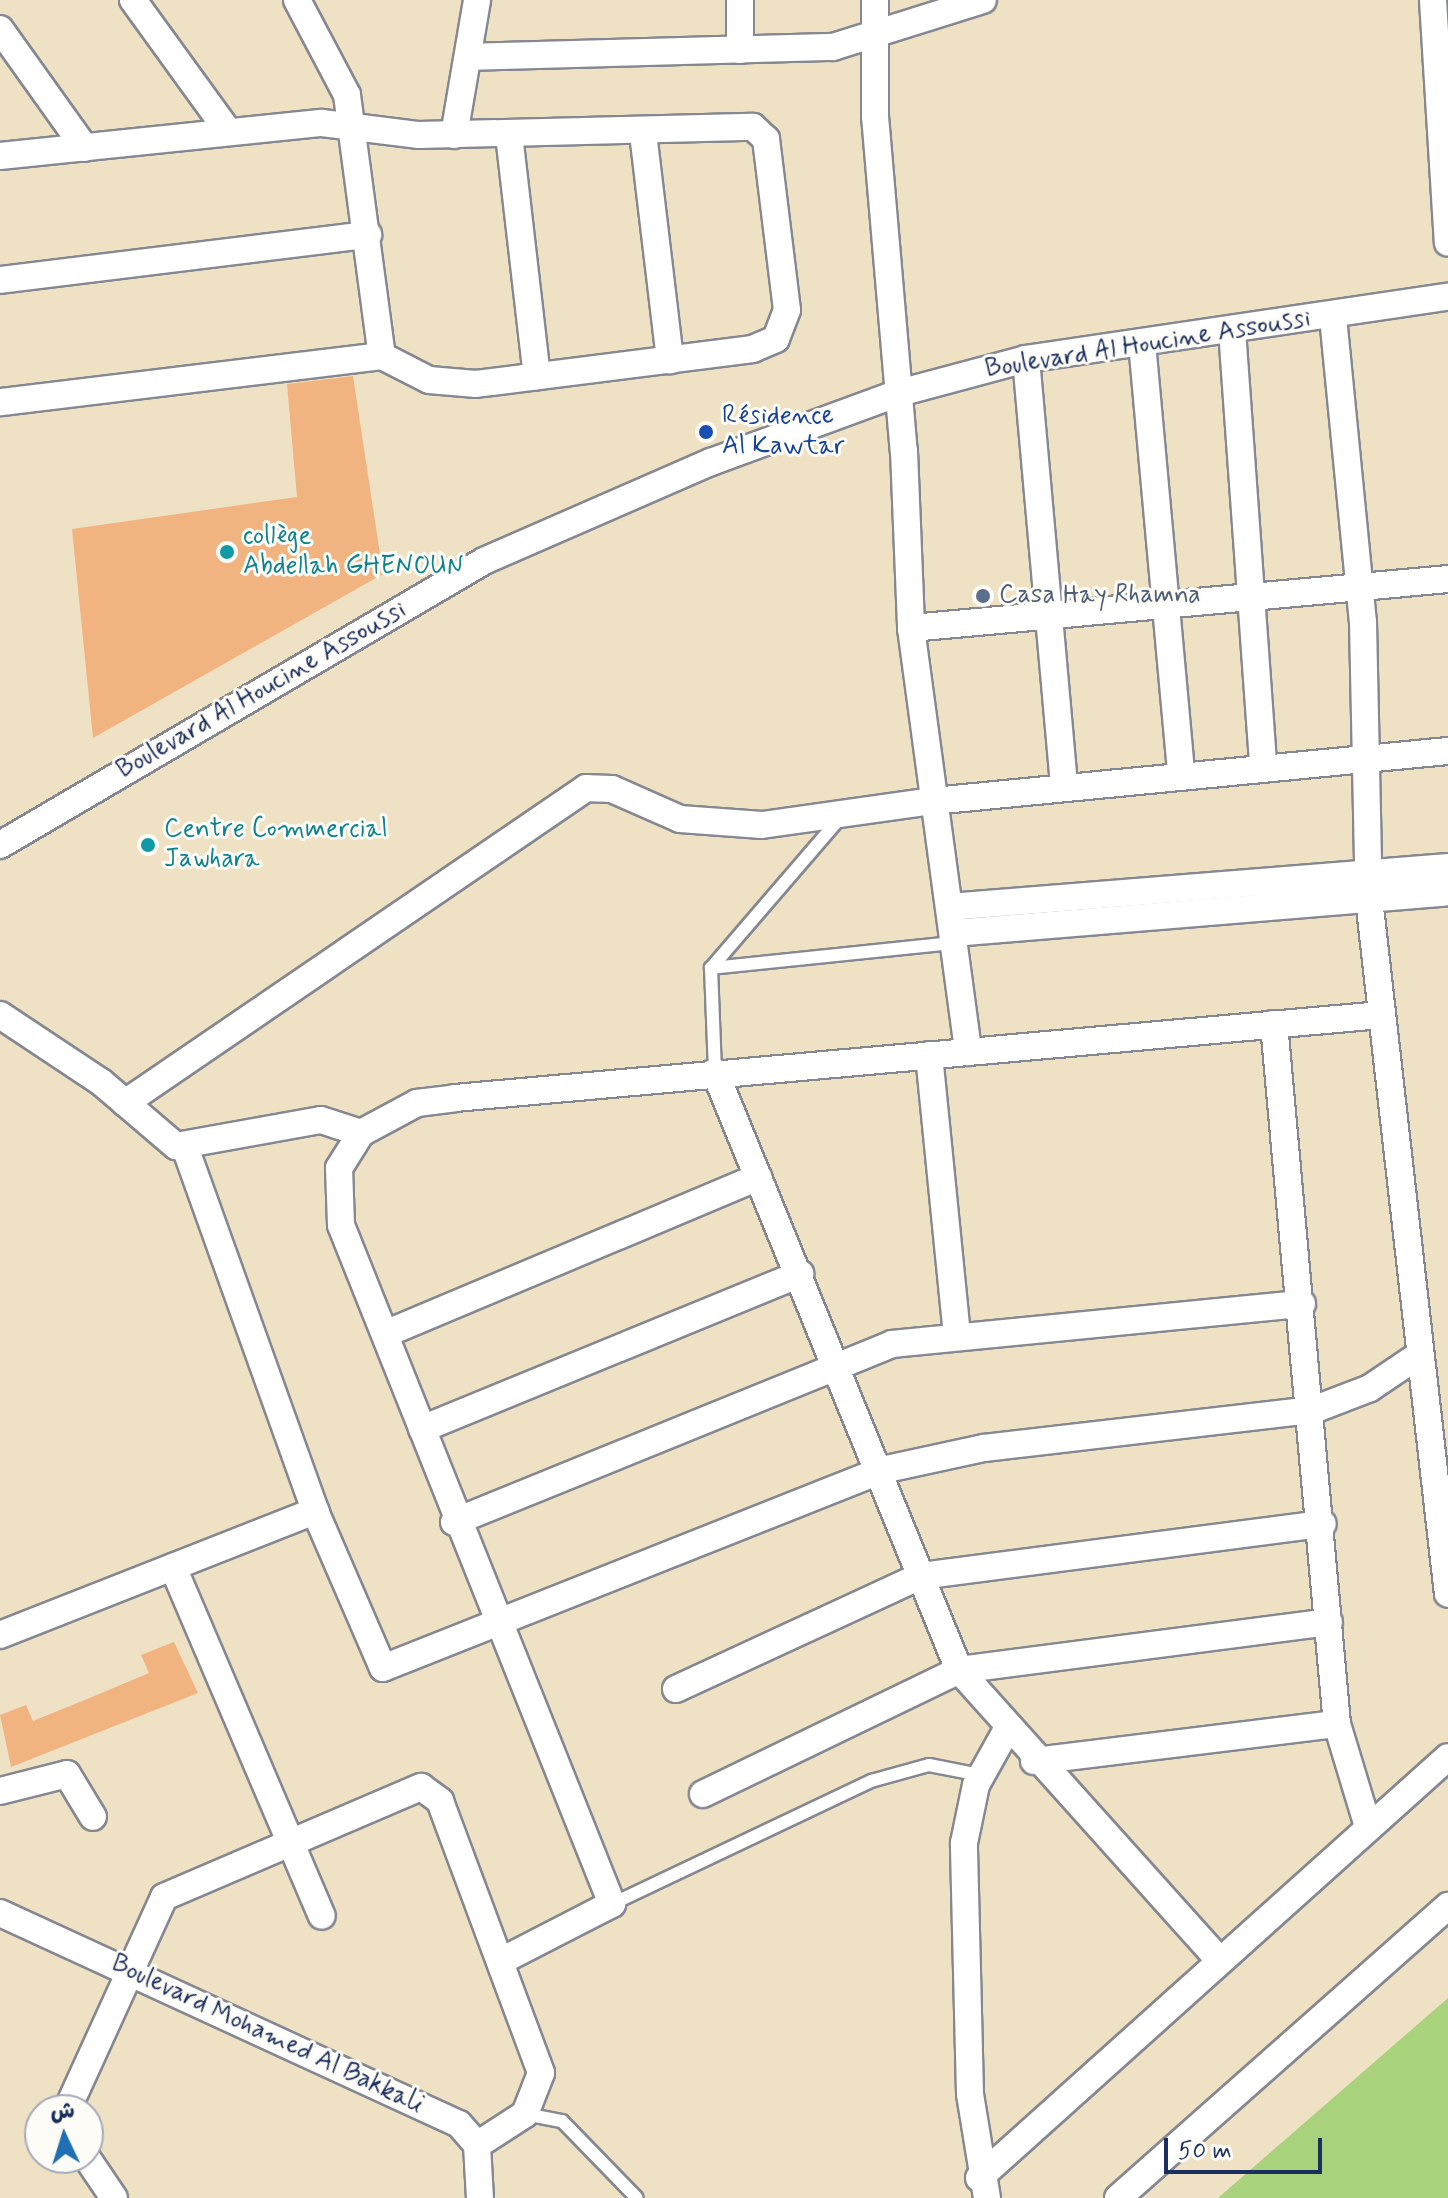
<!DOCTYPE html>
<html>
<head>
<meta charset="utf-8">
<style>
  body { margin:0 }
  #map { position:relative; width:1448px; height:2198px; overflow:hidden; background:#efe2c4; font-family:Mynerve,"Playpen Sans Arabic",sans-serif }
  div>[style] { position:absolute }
  .green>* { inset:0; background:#a9d27d }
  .building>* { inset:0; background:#f1b380 }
  .roads { filter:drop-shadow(2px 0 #858891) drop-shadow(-2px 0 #858891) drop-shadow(0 2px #858891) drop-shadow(0 -2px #858891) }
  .lane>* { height:12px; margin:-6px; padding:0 6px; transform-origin:6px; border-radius:6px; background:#fff }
  .street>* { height:26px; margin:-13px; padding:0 13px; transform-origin:13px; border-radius:13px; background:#fff }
  .dots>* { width:22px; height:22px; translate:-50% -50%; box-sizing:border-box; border:4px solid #fdfcf7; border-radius:50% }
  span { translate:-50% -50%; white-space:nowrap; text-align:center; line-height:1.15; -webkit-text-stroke:6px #fdfcf7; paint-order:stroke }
  .street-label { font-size:26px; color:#1b2f5e }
  .transit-label { font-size:26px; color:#164399 }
  .left { translate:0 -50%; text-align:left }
  .culture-label { font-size:26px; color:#0d838f }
  .service-label { font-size:26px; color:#4e5e75 }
  .north { position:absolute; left:24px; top:2094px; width:80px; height:80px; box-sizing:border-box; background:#fdfcf7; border:2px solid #a3aaba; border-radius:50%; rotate:356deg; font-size:22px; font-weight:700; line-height:32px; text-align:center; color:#1b2f5e }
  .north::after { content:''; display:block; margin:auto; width:28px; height:36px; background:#1f6fb2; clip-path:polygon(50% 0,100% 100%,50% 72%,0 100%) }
  .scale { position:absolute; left:1164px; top:2138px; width:158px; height:36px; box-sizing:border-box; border:4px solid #1b2f5e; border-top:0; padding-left:10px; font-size:24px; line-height:28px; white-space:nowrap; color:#1b2f5e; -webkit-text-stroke:6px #fdfcf7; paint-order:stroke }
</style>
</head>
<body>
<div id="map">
  <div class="green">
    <i style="clip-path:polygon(1448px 1998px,1448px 2198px,1218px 2198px)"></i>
  </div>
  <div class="building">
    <i style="clip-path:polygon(353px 376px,383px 574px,93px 738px,72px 529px,297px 497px,287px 384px)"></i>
    <i style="clip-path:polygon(174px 1642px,198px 1693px,11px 1767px,0 1715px,26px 1705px,33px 1721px,92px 1697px,149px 1673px,141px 1655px)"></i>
  </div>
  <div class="roads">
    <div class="lane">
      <i style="left:711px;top:968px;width:244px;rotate:-5.9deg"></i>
      <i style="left:715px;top:1072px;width:104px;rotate:-92.2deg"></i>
      <i style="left:711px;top:968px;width:198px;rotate:-49.3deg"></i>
      <i style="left:612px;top:1904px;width:287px;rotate:-25.4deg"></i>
      <i style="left:871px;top:1781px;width:60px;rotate:-15.4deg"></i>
      <i style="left:929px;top:1765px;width:53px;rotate:10.9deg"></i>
      <i style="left:525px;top:2114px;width:38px;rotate:11deg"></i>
      <i style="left:562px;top:2121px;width:107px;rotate:45.8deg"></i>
    </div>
    <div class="street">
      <i style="left:133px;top:0;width:162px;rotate:54.1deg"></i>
      <i style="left:297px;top:0;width:107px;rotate:62.2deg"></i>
      <i style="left:347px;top:95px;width:263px;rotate:82.4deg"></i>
      <i style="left:740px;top:0;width:50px;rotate:90deg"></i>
      <i style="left:875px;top:0;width:116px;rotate:90deg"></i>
      <i style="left:875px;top:116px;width:336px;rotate:85.1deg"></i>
      <i style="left:904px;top:451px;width:177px;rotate:87.7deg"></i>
      <i style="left:911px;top:628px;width:428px;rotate:82.3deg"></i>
      <i style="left:1433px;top:0;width:243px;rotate:86.5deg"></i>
      <i style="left:0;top:29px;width:146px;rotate:54.5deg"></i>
      <i style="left:469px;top:57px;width:364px;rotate:-1.6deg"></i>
      <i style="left:833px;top:47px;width:157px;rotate:-17.4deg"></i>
      <i style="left:643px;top:133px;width:229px;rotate:83.2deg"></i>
      <i style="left:454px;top:135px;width:137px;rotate:-80.3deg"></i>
      <i style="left:509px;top:135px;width:243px;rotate:83.4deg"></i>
      <i style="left:0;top:156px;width:324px;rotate:-5.9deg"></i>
      <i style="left:322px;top:123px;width:98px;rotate:7.1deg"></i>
      <i style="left:419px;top:135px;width:334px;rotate:-1.4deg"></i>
      <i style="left:753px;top:127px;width:18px;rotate:43deg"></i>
      <i style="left:766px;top:139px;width:172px;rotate:83deg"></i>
      <i style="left:787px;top:310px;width:31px;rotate:111deg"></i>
      <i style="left:776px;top:339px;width:25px;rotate:157deg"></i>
      <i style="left:753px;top:349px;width:279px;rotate:172.8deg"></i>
      <i style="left:476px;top:384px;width:47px;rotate:-175.1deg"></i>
      <i style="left:429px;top:380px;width:53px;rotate:-152.9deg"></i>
      <i style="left:382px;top:356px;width:385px;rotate:173.1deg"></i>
      <i style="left:0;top:280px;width:371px;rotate:-7deg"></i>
      <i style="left:1333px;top:317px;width:306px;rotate:84.4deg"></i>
      <i style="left:1363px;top:622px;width:277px;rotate:88.8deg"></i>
      <i style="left:1369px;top:899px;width:699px;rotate:83.52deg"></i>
      <i style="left:1232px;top:330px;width:438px;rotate:85.9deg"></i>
      <i style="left:1142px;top:343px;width:434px;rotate:84.8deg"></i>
      <i style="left:1026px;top:359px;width:430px;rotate:84.9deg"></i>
      <i style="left:911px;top:628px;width:539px;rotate:-5.21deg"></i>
      <i style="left:0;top:845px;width:561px;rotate:-30.4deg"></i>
      <i style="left:484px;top:561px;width:248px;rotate:-23.6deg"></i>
      <i style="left:711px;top:462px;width:200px;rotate:-20.2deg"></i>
      <i style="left:899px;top:393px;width:131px;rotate:-15deg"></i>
      <i style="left:1026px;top:359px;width:427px;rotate:-8.4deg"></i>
      <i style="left:949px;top:907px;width:501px;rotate:-4.58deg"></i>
      <i style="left:953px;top:933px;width:497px;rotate:-4.7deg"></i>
      <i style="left:0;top:1015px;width:121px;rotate:33.6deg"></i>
      <i style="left:101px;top:1082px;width:99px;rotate:40.5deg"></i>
      <i style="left:176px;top:1146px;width:147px;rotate:-10.2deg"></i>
      <i style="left:321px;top:1120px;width:42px;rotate:18deg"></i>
      <i style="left:1274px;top:1024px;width:703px;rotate:84.86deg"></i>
      <i style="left:1337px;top:1724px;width:108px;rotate:73.2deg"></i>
      <i style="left:929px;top:1055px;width:280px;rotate:84.3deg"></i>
      <i style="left:715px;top:1072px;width:646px;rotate:67.8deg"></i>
      <i style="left:959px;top:1670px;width:388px;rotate:48.1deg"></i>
      <i style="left:125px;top:1103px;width:558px;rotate:-34.34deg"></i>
      <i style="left:586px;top:788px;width:26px;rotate:2deg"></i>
      <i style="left:612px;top:789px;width:74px;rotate:23.8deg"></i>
      <i style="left:680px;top:819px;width:82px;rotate:4.2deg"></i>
      <i style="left:762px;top:825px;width:173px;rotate:-8deg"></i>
      <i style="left:933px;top:801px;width:517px;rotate:-5.55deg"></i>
      <i style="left:185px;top:1147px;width:387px;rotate:70.3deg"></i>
      <i style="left:315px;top:1511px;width:171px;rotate:66.6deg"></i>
      <i style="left:383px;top:1668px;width:537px;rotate:-21.64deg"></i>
      <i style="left:882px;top:1470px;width:104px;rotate:-12.2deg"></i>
      <i style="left:984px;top:1448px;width:331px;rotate:-6.6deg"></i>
      <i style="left:1313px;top:1410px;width:61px;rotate:-21.1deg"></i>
      <i style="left:1370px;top:1388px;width:59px;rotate:-34deg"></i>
      <i style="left:385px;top:1334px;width:405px;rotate:-22.8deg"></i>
      <i style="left:422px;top:1429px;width:409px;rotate:-22.3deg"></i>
      <i style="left:454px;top:1522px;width:473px;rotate:-22.1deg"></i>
      <i style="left:892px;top:1344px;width:412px;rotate:-5.6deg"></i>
      <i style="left:173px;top:1567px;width:379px;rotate:66.9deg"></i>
      <i style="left:0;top:1635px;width:339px;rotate:-21.5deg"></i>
      <i style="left:676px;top:1689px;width:270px;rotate:-24.8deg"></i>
      <i style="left:921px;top:1576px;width:405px;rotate:-7.4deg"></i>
      <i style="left:1034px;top:1761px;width:305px;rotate:-7deg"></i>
      <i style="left:0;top:1791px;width:69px;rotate:-14.2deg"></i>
      <i style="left:67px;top:1774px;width:50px;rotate:58.8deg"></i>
      <i style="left:703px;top:1794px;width:284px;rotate:-25.8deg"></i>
      <i style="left:959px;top:1670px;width:373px;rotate:-7.4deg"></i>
      <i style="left:0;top:1913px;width:505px;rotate:24.69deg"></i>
      <i style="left:459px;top:2124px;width:28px;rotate:49deg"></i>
      <i style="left:477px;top:2145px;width:53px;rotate:86.8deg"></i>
      <i style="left:501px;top:1961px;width:125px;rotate:-27.2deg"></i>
      <i style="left:612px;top:1904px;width:731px;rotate:-111.76deg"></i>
      <i style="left:341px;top:1225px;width:57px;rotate:-92deg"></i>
      <i style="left:339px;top:1168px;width:41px;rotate:-57.8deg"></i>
      <i style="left:361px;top:1133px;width:64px;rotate:-28.2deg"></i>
      <i style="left:417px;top:1103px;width:38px;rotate:-7deg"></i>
      <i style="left:455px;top:1098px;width:931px;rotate:-5.12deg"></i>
      <i style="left:67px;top:2110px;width:234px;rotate:-65.5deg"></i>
      <i style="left:164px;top:1897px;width:280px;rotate:-23.2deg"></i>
      <i style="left:421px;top:1787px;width:24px;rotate:36deg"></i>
      <i style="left:440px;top:1801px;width:290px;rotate:69.6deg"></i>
      <i style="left:541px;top:2073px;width:44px;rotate:111.3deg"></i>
      <i style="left:525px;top:2114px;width:57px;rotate:147.1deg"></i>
      <i style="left:87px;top:2158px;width:48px;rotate:56deg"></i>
      <i style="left:979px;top:2178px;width:630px;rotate:-41.91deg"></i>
      <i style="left:987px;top:2198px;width:105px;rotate:-99.3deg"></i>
      <i style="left:970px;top:2094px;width:251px;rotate:-91.4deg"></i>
      <i style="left:964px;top:1843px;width:59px;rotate:-78.3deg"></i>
      <i style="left:976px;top:1785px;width:62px;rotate:-60.9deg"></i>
      <i style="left:1118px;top:2198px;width:441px;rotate:-41.5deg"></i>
    </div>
  </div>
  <div class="dots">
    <i style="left:706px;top:432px;background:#1a4fb4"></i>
    <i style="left:227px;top:552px;background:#0f9aa8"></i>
    <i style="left:983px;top:596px;background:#5c6f8a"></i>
    <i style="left:148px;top:845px;background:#0f9aa8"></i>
  </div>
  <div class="street-label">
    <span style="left:1148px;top:345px;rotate:-9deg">Boulevard Al Houcine Assoussi</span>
    <span style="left:262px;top:691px;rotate:-30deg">Boulevard Al Houcine Assoussi</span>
    <span style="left:267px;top:2035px;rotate:25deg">Boulevard Mohamed Al Bakkali</span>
  </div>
  <div class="transit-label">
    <span class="left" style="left:722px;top:432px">Résidence<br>Al Kawtar</span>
  </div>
  <div class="culture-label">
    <span class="left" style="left:243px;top:552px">collège<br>Abdellah GHENOUN</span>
    <span class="left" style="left:164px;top:845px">Centre Commercial<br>Jawhara</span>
  </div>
  <div class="service-label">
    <span class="left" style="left:999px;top:596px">Casa Hay Rhamna</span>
  </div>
  <div class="north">ش</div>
  <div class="scale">50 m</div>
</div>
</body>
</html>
